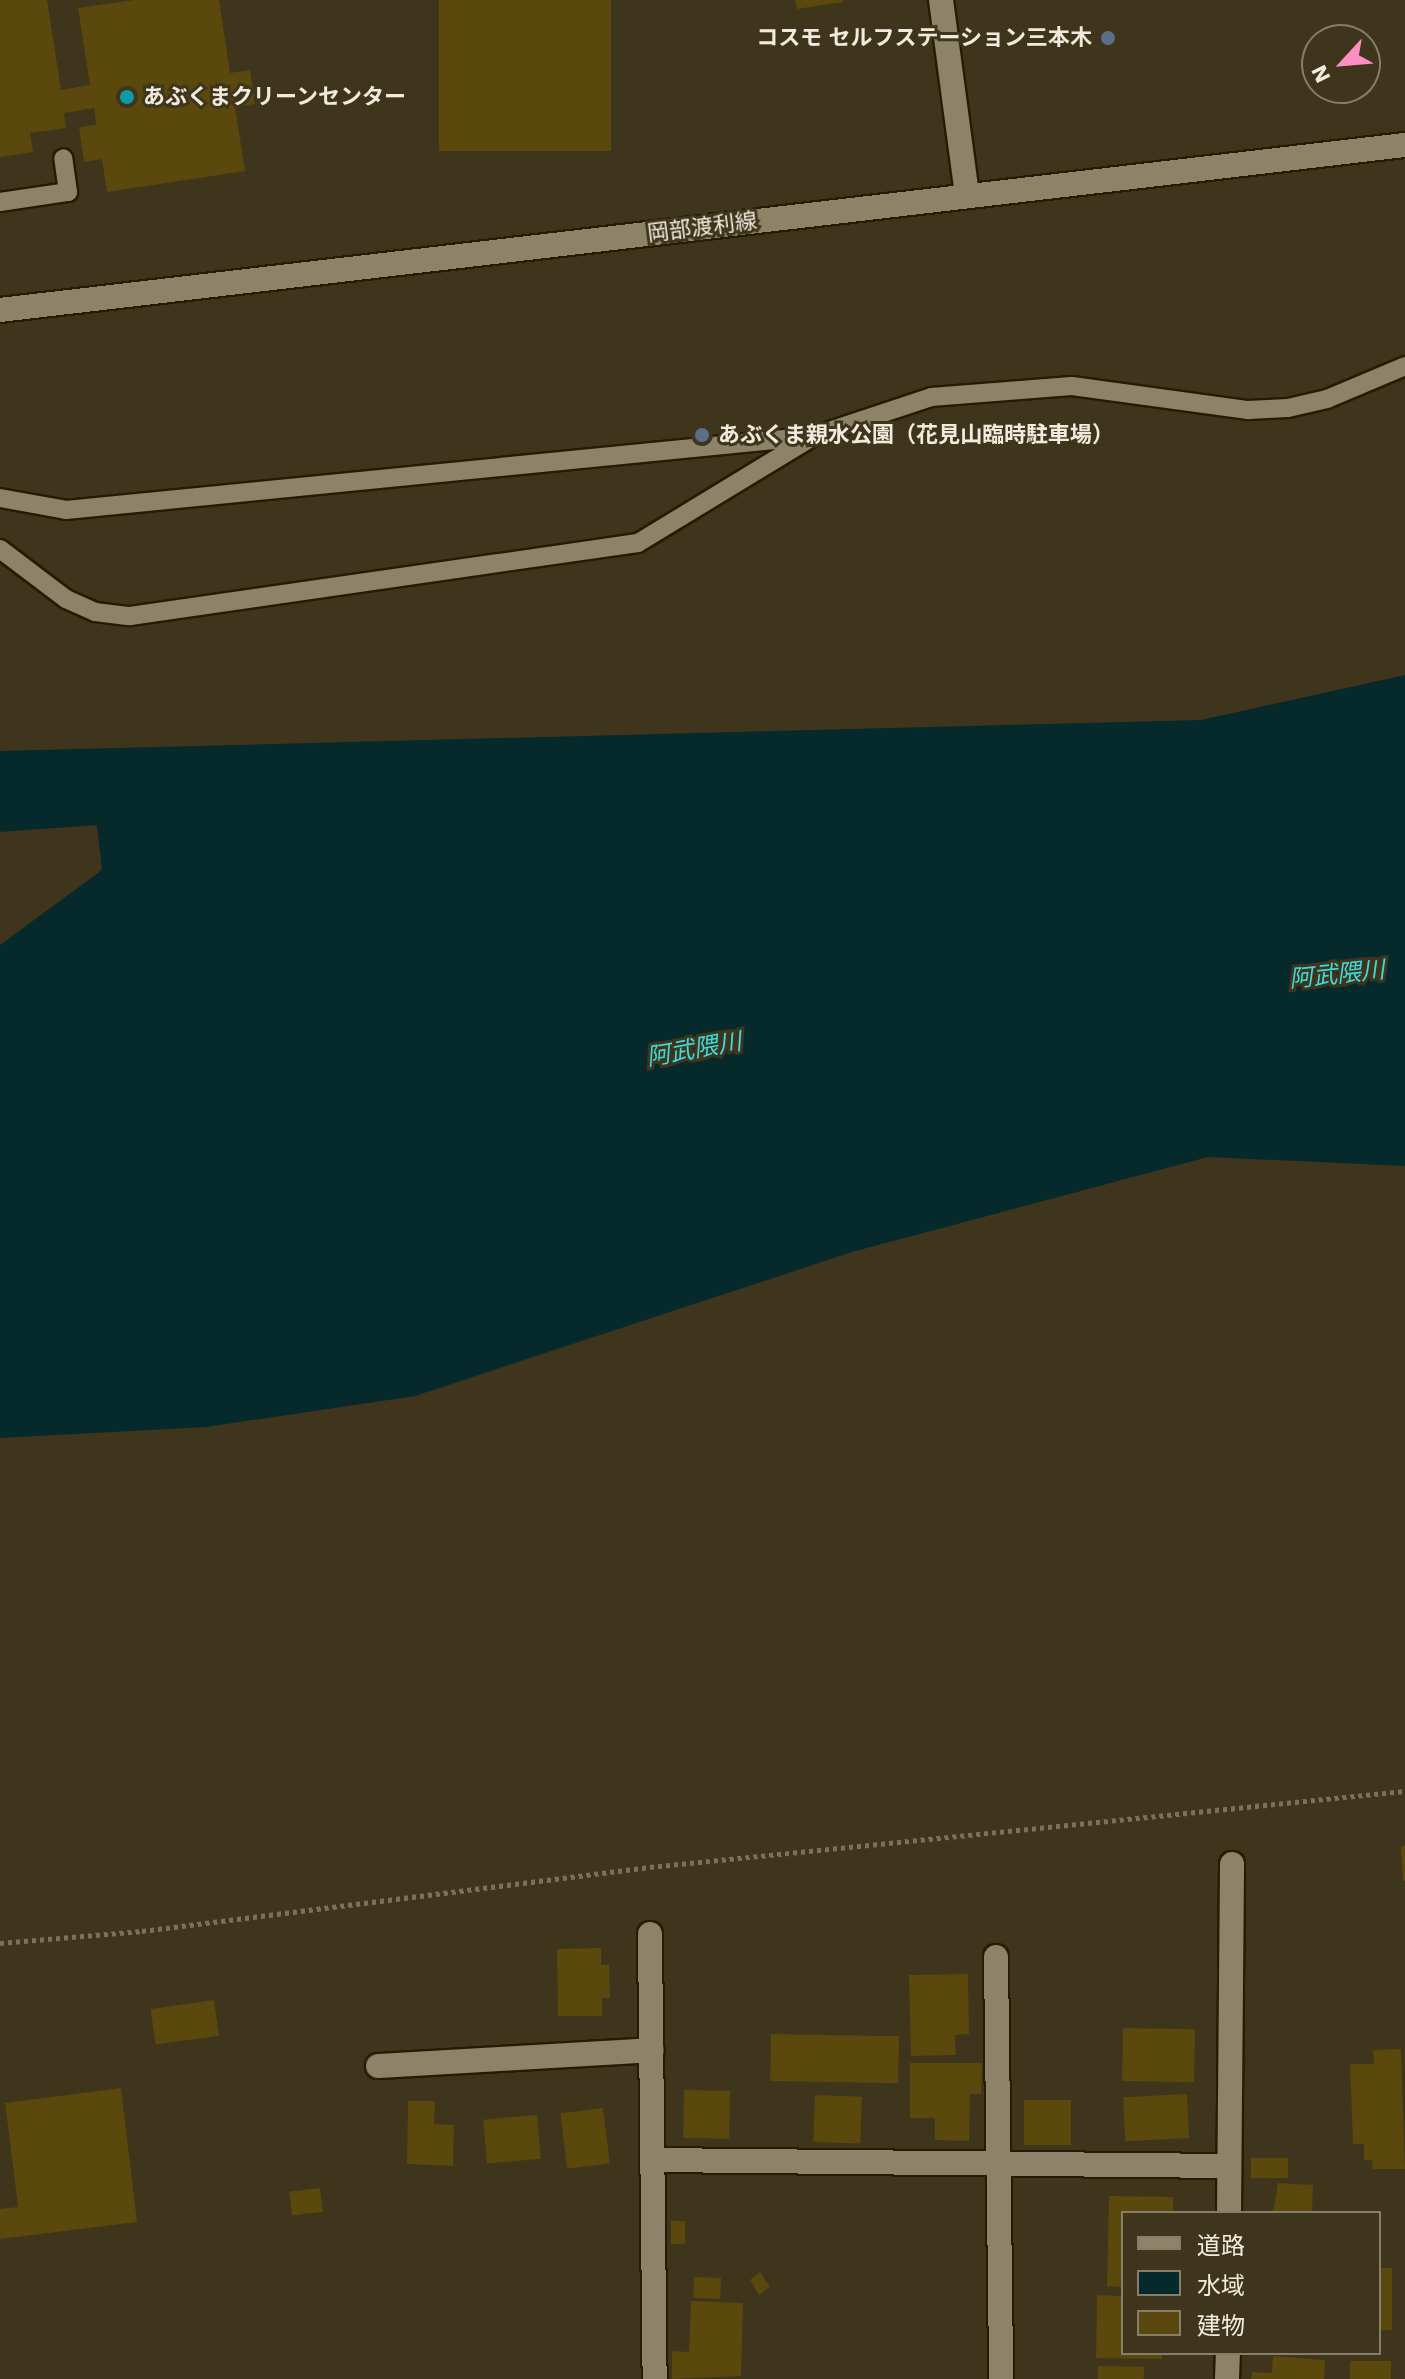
<!DOCTYPE html>
<html>
<head>
<meta charset="utf-8">
<style>
  body { margin:0 }
  #map { position:relative; width:1405px; height:2379px; overflow:hidden; background:#3e351c; font-family:"Work Sans","Noto Sans JP",sans-serif }
  div>[style] { position:absolute }
  .water>* { inset:0; background:#062a2b }
  .building>* { inset:0; background:#5a480c; transform-origin:0 0 }
  .path>* { height:5px; margin-top:-2.5px; transform-origin:0; background:repeating-linear-gradient(90deg,#79715c 0 4px,transparent 0 8px) }
  .roads { filter:drop-shadow(2px 0 #251c04) drop-shadow(-2px 0 #251c04) drop-shadow(0 2px #251c04) drop-shadow(0 -2px #251c04) }
  .service>* { height:18px; margin:-9px; padding:0 9px; transform-origin:9px; border-radius:9px; background:#8c8368 }
  .minor>* { height:24px; margin:-12px; padding:0 12px; transform-origin:12px; border-radius:12px; background:#8c8368 }
  .secondary>* { height:24px; margin:-12px; padding:0 12px; transform-origin:12px; border-radius:12px; background:#8c8368 }
  .dots>* { width:22px; height:22px; translate:-50% -50%; box-sizing:border-box; border:4px solid #3e351c; border-radius:50% }
  span { translate:-50% -50%; white-space:nowrap; text-align:center; line-height:1.15; -webkit-text-stroke:6px #3e351c; paint-order:stroke }
  .poi-label { font-size:22px; color:#f1ebdd; font-weight:700 }
  .right { translate:-100% -50%; text-align:right }
  .left { translate:0 -50%; text-align:left }
  .street-label { font-size:22px; color:#f1ebdd }
  .water-label { font-size:24px; color:#3adce1; font-style:italic }
  .legend { position:absolute; left:1121px; top:2211px; width:260px; height:144px; box-sizing:border-box; background:#3e351c; border:2px solid #867e69; margin:0; padding:10px 14px; list-style:none; font-size:24px; color:#f1ebdd }
  .legend li { display:flex; align-items:center; gap:16px; height:40px }
  .legend b { width:40px; border:2px solid #867e69 }
  .north { position:absolute; left:1301px; top:24px; width:80px; height:80px; box-sizing:border-box; background:#3e351c; border:2px solid #867e69; border-radius:50%; rotate:244deg; font-size:22px; font-weight:700; line-height:32px; text-align:center; color:#f1ebdd }
  .north::after { content:''; display:block; margin:auto; width:28px; height:36px; background:#fc8fc2; clip-path:polygon(50% 0,100% 100%,50% 72%,0 100%) }
</style>
</head>
<body>
<div id="map">
  <div class="water">
    <i style="clip-path:polygon(1405px 675px,1405px 1166px,1208px 1157px,852px 1252px,415px 1396px,206px 1427px,0 1438px,0 945px,102px 870px,97px 825px,0 832px,0 751px,1201px 720px)"></i>
  </div>
  <div class="building">
    <i style="clip-path:polygon(0 0,47px 0,61px 90px,90px 85px,78px 8px,134px 0,219px 0,230px 73px,250px 70px,255px 104px,235px 107px,245px 171px,107px 192px,102px 159px,84px 162px,79px 127px,96px 125px,94px 108px,64px 113px,66px 128px,30px 133px,33px 152px,0 157px)"></i>
    <i style="left:439px;top:0;width:172px;height:151px"></i>
    <i style="clip-path:polygon(795px 0,843px 0,843px 2px,797px 9px)"></i>
    <i style="clip-path:polygon(1401px 1846px,1405px 1846px,1405px 1881px,1403px 1881px)"></i>
    <i style="clip-path:polygon(601px 1948px,601px 1965px,609px 1965px,610px 1998px,602px 1998px,602px 2016px,558px 2016px,557px 1949px)"></i>
    <i style="clip-path:polygon(968px 1974px,969px 2034px,955px 2035px,956px 2055px,911px 2056px,909px 1975px)"></i>
    <i style="left:214px;top:2000px;width:36px;height:64px;rotate:82deg"></i>
    <i style="left:1123px;top:2028px;width:72px;height:53px;rotate:1deg"></i>
    <i style="left:771px;top:2034px;width:128px;height:47px;rotate:1deg"></i>
    <i style="clip-path:polygon(1401px 2049px,1405px 2169px,1373px 2169px,1372px 2160px,1364px 2160px,1364px 2144px,1353px 2144px,1350px 2064px,1374px 2064px,1373px 2050px)"></i>
    <i style="clip-path:polygon(910px 2063px,982px 2063px,981px 2094px,970px 2094px,969px 2141px,935px 2140px,935px 2118px,910px 2118px)"></i>
    <i style="clip-path:polygon(121px 2088px,137px 2222px,0 2239px,0 2209px,18px 2207px,5px 2103px)"></i>
    <i style="left:684px;top:2090px;width:46px;height:48px;rotate:1deg"></i>
    <i style="left:1187px;top:2094px;width:44px;height:64px;rotate:87deg"></i>
    <i style="left:815px;top:2095px;width:47px;height:47px;rotate:2deg"></i>
    <i style="left:1071px;top:2100px;width:45px;height:47px;rotate:90deg"></i>
    <i style="clip-path:polygon(408px 2101px,435px 2101px,434px 2124px,454px 2125px,453px 2166px,407px 2164px)"></i>
    <i style="left:603px;top:2108px;width:56px;height:43px;rotate:83deg"></i>
    <i style="left:537px;top:2115px;width:44px;height:54px;rotate:85deg"></i>
    <i style="left:1288px;top:2158px;width:20px;height:37px;rotate:90deg"></i>
    <i style="clip-path:polygon(1278px 2183px,1313px 2185px,1312px 2213px,1273px 2213px)"></i>
    <i style="left:320px;top:2188px;width:24px;height:31px;rotate:83deg"></i>
    <i style="clip-path:polygon(1109px 2196px,1173px 2197px,1173px 2213px,1123px 2213px,1123px 2287px,1107px 2286px)"></i>
    <i style="left:671px;top:2221px;width:14px;height:23px"></i>
    <i style="left:1379px;top:2268px;width:13px;height:62px"></i>
    <i style="clip-path:polygon(760px 2272px,770px 2287px,759px 2295px,750px 2280px)"></i>
    <i style="left:694px;top:2277px;width:27px;height:21px;rotate:2deg"></i>
    <i style="clip-path:polygon(1097px 2295px,1123px 2296px,1123px 2353px,1162px 2353px,1162px 2359px,1096px 2358px)"></i>
    <i style="clip-path:polygon(691px 2301px,743px 2303px,741px 2376px,672px 2379px,672px 2351px,689px 2352px)"></i>
    <i style="clip-path:polygon(1273px 2356px,1325px 2360px,1324px 2379px,1251px 2379px,1252px 2372px,1272px 2373px)"></i>
    <i style="left:1391px;top:2361px;width:18px;height:41px;rotate:90deg"></i>
    <i style="left:1098px;top:2366px;width:46px;height:13px;rotate:1deg"></i>
  </div>
  <div class="path">
    <i style="left:0;top:1943px;width:143px;rotate:-4.8deg"></i>
    <i style="left:142px;top:1931px;width:512px;rotate:-7.18deg"></i>
    <i style="left:650px;top:1867px;width:759px;rotate:-5.75deg"></i>
  </div>
  <div class="roads">
    <div class="service">
      <i style="left:0;top:202px;width:69px;rotate:-8.4deg"></i>
      <i style="left:68px;top:192px;width:34px;rotate:-98deg"></i>
      <i style="left:0;top:498px;width:67px;rotate:10.3deg"></i>
      <i style="left:66px;top:510px;width:742px;rotate:-5.65deg"></i>
      <i style="left:0;top:549px;width:83px;rotate:37.1deg"></i>
      <i style="left:66px;top:599px;width:32px;rotate:24deg"></i>
      <i style="left:95px;top:612px;width:35px;rotate:7deg"></i>
      <i style="left:130px;top:616px;width:513px;rotate:-8.18deg"></i>
      <i style="left:638px;top:543px;width:206px;rotate:-31.3deg"></i>
      <i style="left:814px;top:436px;width:123px;rotate:-18.4deg"></i>
      <i style="left:931px;top:397px;width:141px;rotate:-4.5deg"></i>
      <i style="left:1072px;top:386px;width:178px;rotate:7.8deg"></i>
      <i style="left:1248px;top:410px;width:40px;rotate:-2.9deg"></i>
      <i style="left:1288px;top:408px;width:40px;rotate:-13deg"></i>
      <i style="left:1327px;top:399px;width:85px;rotate:-22.9deg"></i>
    </div>
    <div class="minor">
      <i style="left:941px;top:0;width:197px;rotate:82.4deg"></i>
      <i style="left:650px;top:1934px;width:445px;rotate:89.4deg"></i>
      <i style="left:996px;top:1957px;width:422px;rotate:89.3deg"></i>
      <i style="left:378px;top:2066px;width:274px;rotate:-3.3deg"></i>
      <i style="left:654px;top:2160px;width:575px;rotate:0.6deg"></i>
      <i style="left:1229px;top:2213px;width:349px;rotate:-89.5deg"></i>
      <i style="left:1227px;top:2379px;width:26px;rotate:-88deg"></i>
    </div>
    <div class="secondary">
      <i style="left:0;top:310px;width:1415px;rotate:-6.7deg"></i>
    </div>
  </div>
  <div class="dots">
    <i style="left:1108px;top:38px;background:#5c6f8a"></i>
    <i style="left:127px;top:97px;background:#0f9aa8"></i>
    <i style="left:702px;top:435px;background:#5c6f8a"></i>
  </div>
  <div class="poi-label">
    <span class="right" style="left:1092px;top:38px">コスモ セルフステーション三本木</span>
    <span class="left" style="left:143px;top:97px">あぶくまクリーンセンター</span>
    <span class="left" style="left:718px;top:435px">あぶくま親水公園（花見山臨時駐車場）</span>
  </div>
  <div class="street-label">
    <span style="left:702px;top:227px;rotate:-7deg">岡部渡利線</span>
  </div>
  <div class="water-label">
    <span style="left:1337px;top:975px;rotate:-6deg">阿武隈川</span>
    <span style="left:694px;top:1050px;rotate:-10deg">阿武隈川</span>
  </div>
  <ul class="legend">
  <li><b style="height:10px;background:#8c8368"></b>道路</li>
  <li><b style="height:22px;background:#062a2b"></b>水域</li>
  <li><b style="height:22px;background:#5a480c"></b>建物</li>
  </ul>
  <div class="north">N</div>
</div>
</body>
</html>
